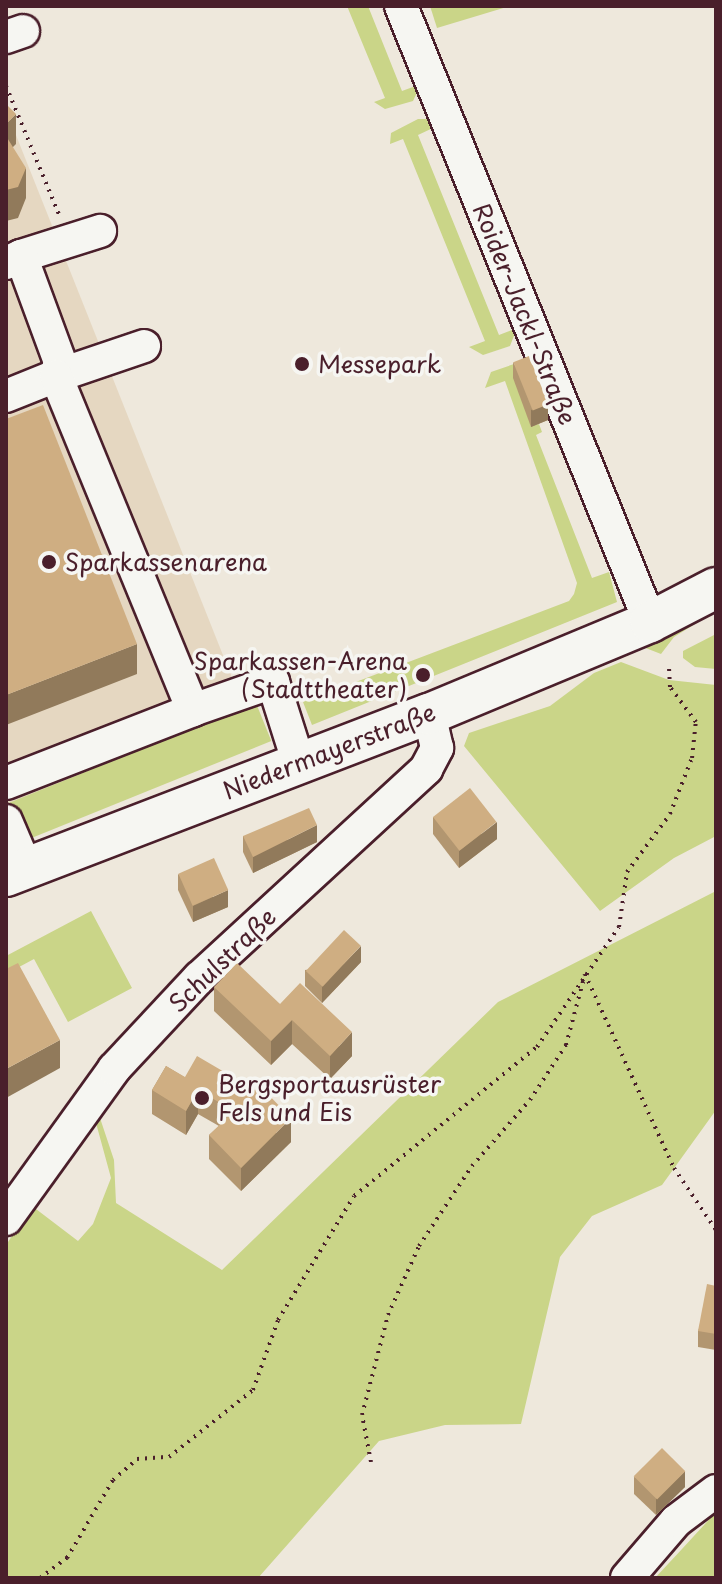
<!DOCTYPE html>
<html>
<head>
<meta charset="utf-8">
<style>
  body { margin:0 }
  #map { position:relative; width:722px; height:1584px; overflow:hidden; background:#eee8dc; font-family:"Playpen Sans",sans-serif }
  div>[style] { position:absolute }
  .built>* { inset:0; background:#e5d7c1 }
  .green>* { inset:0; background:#cad588; transform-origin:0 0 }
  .path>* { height:4px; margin-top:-2px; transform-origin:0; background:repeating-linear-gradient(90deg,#4a1f2b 0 2px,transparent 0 8px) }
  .roads { filter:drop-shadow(2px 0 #4a1f2b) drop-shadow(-2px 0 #4a1f2b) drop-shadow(0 2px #4a1f2b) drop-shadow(0 -2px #4a1f2b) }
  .minor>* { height:32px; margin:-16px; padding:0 16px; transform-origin:16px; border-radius:16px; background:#f6f6f2 }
  .major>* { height:40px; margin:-20px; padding:0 20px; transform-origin:20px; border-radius:20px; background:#f6f6f2 }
  .wall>* { inset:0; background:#b29670 }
  .shaded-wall>* { inset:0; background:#917a5b }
  .building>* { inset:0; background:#cfae82; transform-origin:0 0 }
  .dots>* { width:22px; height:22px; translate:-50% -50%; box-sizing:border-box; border:4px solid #f6f6f2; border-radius:50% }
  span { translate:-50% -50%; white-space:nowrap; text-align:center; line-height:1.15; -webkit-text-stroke:7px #f6f6f2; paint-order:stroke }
  .street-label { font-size:24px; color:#4a1f2b }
  .poi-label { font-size:24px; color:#4a1f2b }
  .left { translate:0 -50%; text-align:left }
  .right { translate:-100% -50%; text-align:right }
  .frame { position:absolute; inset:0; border:8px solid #4a1f2b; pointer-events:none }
</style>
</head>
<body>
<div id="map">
  <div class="built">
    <i style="clip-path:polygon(6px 110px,250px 723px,6px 818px)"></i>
  </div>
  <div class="green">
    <i style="clip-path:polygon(347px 6px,368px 6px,402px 91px,421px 84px,413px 101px,385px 109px,374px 102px,385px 98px)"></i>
    <i style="clip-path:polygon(430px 6px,510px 6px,437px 28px)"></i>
    <i style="clip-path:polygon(418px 119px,430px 119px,435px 127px,418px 135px,499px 335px,517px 328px,510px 346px,483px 355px,469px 347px,485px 341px,403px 139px,390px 144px,391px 133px)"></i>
    <i style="clip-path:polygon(514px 364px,531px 426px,539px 424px,542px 432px,536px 435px,592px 578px,609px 572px,617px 602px,312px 725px,303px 702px,569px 601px,574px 594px,577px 583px,505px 381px,485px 388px,491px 372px)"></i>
    <i style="clip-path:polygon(716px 611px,674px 637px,661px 654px,643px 647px)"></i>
    <i style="clip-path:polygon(716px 634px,716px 669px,695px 667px,683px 658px,683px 651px)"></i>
    <i style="clip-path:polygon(621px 662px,669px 680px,716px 685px,716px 836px,674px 858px,600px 911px,464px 746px,469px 733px,550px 706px,594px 673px)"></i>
    <i style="left:256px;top:703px;width:41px;height:266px;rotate:68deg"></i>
    <i style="clip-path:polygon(716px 891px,716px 1110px,662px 1185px,592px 1216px,560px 1257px,521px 1424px,445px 1425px,379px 1441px,258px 1578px,6px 1578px,6px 1245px,32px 1206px,78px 1241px,93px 1224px,111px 1178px,96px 1123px,99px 1115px,114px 1160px,116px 1203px,222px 1270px,498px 1002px)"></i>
    <i style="clip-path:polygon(91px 911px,132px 988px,68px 1022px,34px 959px,6px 974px,6px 956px)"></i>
    <i style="clip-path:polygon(716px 1512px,716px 1578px,655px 1578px,682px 1549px)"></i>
  </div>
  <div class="path">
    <i style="left:6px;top:86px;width:142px;rotate:67.6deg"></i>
    <i style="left:371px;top:1462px;width:48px;rotate:-100.8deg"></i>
    <i style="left:362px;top:1415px;width:103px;rotate:-75.4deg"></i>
    <i style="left:388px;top:1315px;width:76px;rotate:-65.8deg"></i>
    <i style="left:419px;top:1246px;width:96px;rotate:-56.5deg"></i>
    <i style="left:472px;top:1166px;width:88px;rotate:-48.7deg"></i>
    <i style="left:530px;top:1100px;width:66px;rotate:-56.8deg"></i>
    <i style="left:566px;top:1045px;width:73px;rotate:-75deg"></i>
    <i style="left:585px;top:974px;width:213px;rotate:65.4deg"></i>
    <i style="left:674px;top:1168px;width:75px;rotate:55.9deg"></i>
    <i style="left:40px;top:1578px;width:34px;rotate:-37deg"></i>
    <i style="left:67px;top:1558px;width:91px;rotate:-59.5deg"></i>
    <i style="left:113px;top:1480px;width:32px;rotate:-41deg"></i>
    <i style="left:137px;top:1459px;width:32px;rotate:-4deg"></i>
    <i style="left:169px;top:1457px;width:107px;rotate:-38.6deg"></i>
    <i style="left:253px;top:1390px;width:74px;rotate:-70.3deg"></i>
    <i style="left:278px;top:1320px;width:145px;rotate:-58.5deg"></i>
    <i style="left:354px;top:1196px;width:236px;rotate:-39.2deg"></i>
    <i style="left:537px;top:1047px;width:145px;rotate:-55.7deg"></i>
    <i style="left:619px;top:927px;width:56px;rotate:-81.7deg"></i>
    <i style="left:627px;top:872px;width:72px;rotate:-53.4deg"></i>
    <i style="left:670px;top:814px;width:60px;rotate:-68.6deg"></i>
    <i style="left:692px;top:758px;width:36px;rotate:-84deg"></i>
    <i style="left:696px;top:722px;width:44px;rotate:-126.6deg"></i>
    <i style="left:670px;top:687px;width:20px;rotate:-93deg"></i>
  </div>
  <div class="roads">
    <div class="minor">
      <i style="left:401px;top:6px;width:664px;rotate:67.99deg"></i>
      <i style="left:6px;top:37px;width:18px;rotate:-19deg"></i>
      <i style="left:21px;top:256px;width:83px;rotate:-17.6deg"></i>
      <i style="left:6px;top:263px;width:17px;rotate:-25deg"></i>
      <i style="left:21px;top:256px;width:113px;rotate:69.8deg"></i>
      <i style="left:60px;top:362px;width:15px;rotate:106deg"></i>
      <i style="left:56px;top:376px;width:93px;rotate:-18.8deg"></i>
      <i style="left:6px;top:396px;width:54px;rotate:-21.8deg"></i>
      <i style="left:56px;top:376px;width:361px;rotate:67.7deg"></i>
      <i style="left:193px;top:710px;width:85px;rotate:-19.3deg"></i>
      <i style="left:273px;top:682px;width:83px;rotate:72.4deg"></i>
      <i style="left:6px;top:783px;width:201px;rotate:-21.3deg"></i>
      <i style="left:6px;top:821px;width:51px;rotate:66.9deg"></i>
      <i style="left:6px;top:1219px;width:185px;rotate:-54.2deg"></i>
      <i style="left:114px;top:1069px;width:125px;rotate:-47deg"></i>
      <i style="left:199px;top:978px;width:309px;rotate:-42.6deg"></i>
      <i style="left:426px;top:769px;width:24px;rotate:-62deg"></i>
      <i style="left:437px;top:748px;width:35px;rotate:-103deg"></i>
      <i style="left:627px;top:1578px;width:75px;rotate:-49.3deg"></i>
      <i style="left:676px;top:1521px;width:50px;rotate:-36.9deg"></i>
    </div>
    <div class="major">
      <i style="left:6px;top:876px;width:453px;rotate:-21deg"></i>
      <i style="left:429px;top:714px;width:239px;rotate:-22.6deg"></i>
      <i style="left:650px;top:622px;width:74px;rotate:-27.3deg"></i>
    </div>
  </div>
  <div class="wall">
    <i style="clip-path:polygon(513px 362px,548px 420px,531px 427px,513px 378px)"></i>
    <i style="clip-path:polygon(433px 817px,497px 839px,459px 868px,433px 834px)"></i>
    <i style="clip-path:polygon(243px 836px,317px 842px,253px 873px,243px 852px)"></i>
    <i style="clip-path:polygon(178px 874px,228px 907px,193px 922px,178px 890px)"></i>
    <i style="clip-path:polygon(361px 962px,322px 1003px,305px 986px,305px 970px)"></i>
    <i style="clip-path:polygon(214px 987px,280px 1004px,352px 1056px,330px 1079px,292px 1044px,271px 1065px,214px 1011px)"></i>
    <i style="clip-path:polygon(166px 1066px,291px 1142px,241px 1191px,209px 1159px,209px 1135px,219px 1126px,198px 1114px,186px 1135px,152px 1114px,152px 1090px)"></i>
    <i style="clip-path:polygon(716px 1286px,716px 1350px,698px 1347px,698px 1331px)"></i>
    <i style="clip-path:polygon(634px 1477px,685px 1487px,656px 1515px,634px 1494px)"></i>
  </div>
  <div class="shaded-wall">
    <i style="clip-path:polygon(16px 114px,16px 144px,6px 154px,6px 124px)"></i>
    <i style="clip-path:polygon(26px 168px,26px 198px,18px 218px,6px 221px,6px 190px)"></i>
    <i style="clip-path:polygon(548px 404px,548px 420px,531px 427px,531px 410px)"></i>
    <i style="clip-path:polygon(137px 644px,137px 674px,6px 725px,6px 695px)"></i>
    <i style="clip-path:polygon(497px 822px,497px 839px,459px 868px,459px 851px)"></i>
    <i style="clip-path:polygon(317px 825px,317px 842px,253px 873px,253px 857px)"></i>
    <i style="clip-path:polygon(228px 890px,228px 907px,193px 922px,193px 906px)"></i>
    <i style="clip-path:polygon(361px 946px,361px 962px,322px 1003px,322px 986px)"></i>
    <i style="clip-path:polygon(292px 1020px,292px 1044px,271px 1065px,271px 1041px)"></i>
    <i style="clip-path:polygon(352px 1032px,352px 1056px,330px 1079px,330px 1056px)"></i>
    <i style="clip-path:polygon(60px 1040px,60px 1068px,6px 1098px,6px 1069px)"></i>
    <i style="clip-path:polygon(198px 1090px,198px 1114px,186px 1135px,186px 1111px)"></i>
    <i style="clip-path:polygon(291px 1118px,291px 1142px,241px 1191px,241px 1168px)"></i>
    <i style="clip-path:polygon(685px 1471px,685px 1487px,656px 1515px,656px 1498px)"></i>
  </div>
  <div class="building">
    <i style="clip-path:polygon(6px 104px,16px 114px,6px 124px)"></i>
    <i style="clip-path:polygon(6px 136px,26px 168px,18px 187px,6px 190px)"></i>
    <i style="left:529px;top:356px;width:52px;height:17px;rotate:68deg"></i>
    <i style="clip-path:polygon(43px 405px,137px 644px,6px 695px,6px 419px)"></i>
    <i style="left:470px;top:788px;width:43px;height:47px;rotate:52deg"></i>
    <i style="clip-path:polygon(309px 808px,317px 825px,253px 857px,243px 836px)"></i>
    <i style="left:214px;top:858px;width:35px;height:39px;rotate:66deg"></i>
    <i style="left:344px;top:930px;width:23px;height:56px;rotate:43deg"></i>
    <i style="clip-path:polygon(18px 963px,60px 1040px,6px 1069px,6px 969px)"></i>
    <i style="clip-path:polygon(237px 963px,280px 1004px,300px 983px,352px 1032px,330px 1056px,292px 1020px,271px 1041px,214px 987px)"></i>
    <i style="clip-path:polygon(197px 1056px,255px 1090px,260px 1086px,291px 1118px,241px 1168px,209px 1135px,234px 1111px,198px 1090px,186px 1111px,152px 1090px,166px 1066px,185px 1077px)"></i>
    <i style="clip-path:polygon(707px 1284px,716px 1286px,716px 1334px,698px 1331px)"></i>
    <i style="left:662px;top:1448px;width:33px;height:40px;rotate:45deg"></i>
  </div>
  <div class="dots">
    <i style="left:302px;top:364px;background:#4a1f2b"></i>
    <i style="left:49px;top:562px;background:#4a1f2b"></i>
    <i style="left:423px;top:675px;background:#4a1f2b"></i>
    <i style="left:202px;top:1098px;background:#4a1f2b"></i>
  </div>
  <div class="street-label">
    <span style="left:525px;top:314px;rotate:68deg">Roider-Jackl-Straße</span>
    <span style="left:329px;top:751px;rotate:-21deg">Niedermayerstraße</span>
    <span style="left:222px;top:960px;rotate:-44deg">Schulstraße</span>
  </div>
  <div class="poi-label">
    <span class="left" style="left:318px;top:364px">Messepark</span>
    <span class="left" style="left:65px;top:562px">Sparkassenarena</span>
    <span class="right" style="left:407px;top:675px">Sparkassen-Arena<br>(Stadttheater)</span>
    <span class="left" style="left:218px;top:1098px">Bergsportausrüster<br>Fels und Eis</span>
  </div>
  <div class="frame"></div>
</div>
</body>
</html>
